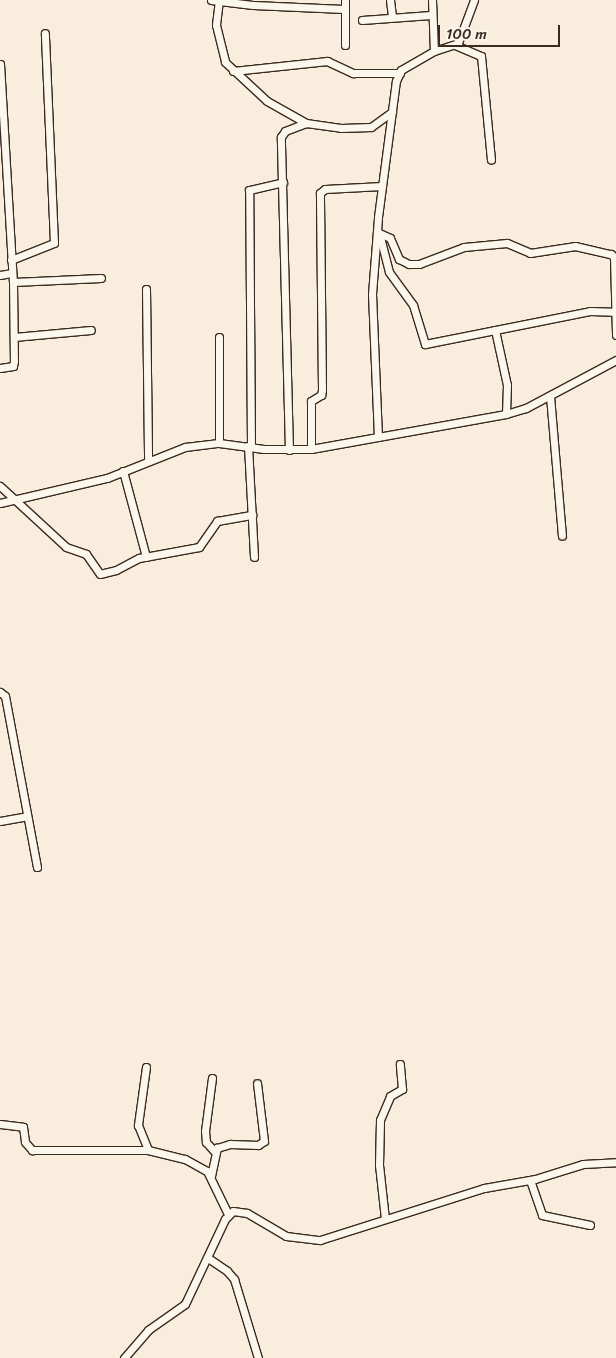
<!DOCTYPE html>
<html>
<head>
<meta charset="utf-8">
<style>
  body { margin:0 }
  #map { position:relative; width:616px; height:1358px; overflow:hidden; background:#f9eedd; font-family:Sriracha,sans-serif }
  div>[style] { position:absolute }
  .roads { filter:drop-shadow(1px 0 #3b2a1e) drop-shadow(-1px 0 #3b2a1e) drop-shadow(0 1px #3b2a1e) drop-shadow(0 -1px #3b2a1e) }
  .minor>* { height:7px; margin:-3.5px; padding:0 3.5px; transform-origin:3.5px; border-radius:3.5px; background:#fbf7ec }
  span { translate:-50% -50%; white-space:nowrap; text-align:center; line-height:1.15; -webkit-text-stroke:4px #fbf7ec; paint-order:stroke }
  .scale { position:absolute; left:438px; top:25px; width:122px; height:22px; box-sizing:border-box; border:2px solid #3b2a1e; border-top:0; padding-left:6px; font-size:15px; line-height:18px; white-space:nowrap; color:#3b2a1e; -webkit-text-stroke:4px #fbf7ec; paint-order:stroke }
</style>
</head>
<body>
<div id="map">
  <div class="roads">
    <div class="minor">
      <i style="left:211px;top:0;width:42px;rotate:6.8deg"></i>
      <i style="left:253px;top:5px;width:91px;rotate:2.5deg"></i>
      <i style="left:219px;top:0;width:25px;rotate:97deg"></i>
      <i style="left:216px;top:25px;width:38px;rotate:76deg"></i>
      <i style="left:225px;top:62px;width:57px;rotate:42.9deg"></i>
      <i style="left:267px;top:101px;width:45px;rotate:29.4deg"></i>
      <i style="left:390px;top:0;width:17px;rotate:83deg"></i>
      <i style="left:432px;top:0;width:51px;rotate:87.8deg"></i>
      <i style="left:362px;top:20px;width:69px;rotate:-4.1deg"></i>
      <i style="left:345px;top:45px;width:45px;rotate:-90deg"></i>
      <i style="left:455px;top:45px;width:28px;rotate:23deg"></i>
      <i style="left:481px;top:56px;width:104px;rotate:84.5deg"></i>
      <i style="left:0;top:64px;width:218px;rotate:86.6deg"></i>
      <i style="left:13px;top:282px;width:79px;rotate:89.3deg"></i>
      <i style="left:14px;top:361px;width:5px;rotate:101deg"></i>
      <i style="left:13px;top:366px;width:13px;rotate:171deg"></i>
      <i style="left:233px;top:71px;width:95px;rotate:-6.1deg"></i>
      <i style="left:327px;top:61px;width:29px;rotate:25deg"></i>
      <i style="left:353px;top:73px;width:47px"></i>
      <i style="left:379px;top:233px;width:12px;rotate:24deg"></i>
      <i style="left:390px;top:238px;width:23px;rotate:67deg"></i>
      <i style="left:399px;top:259px;width:11px;rotate:27deg"></i>
      <i style="left:409px;top:264px;width:10px"></i>
      <i style="left:419px;top:264px;width:48px;rotate:-20.7deg"></i>
      <i style="left:464px;top:247px;width:43px;rotate:-5.3deg"></i>
      <i style="left:507px;top:243px;width:25px;rotate:23deg"></i>
      <i style="left:530px;top:253px;width:46px;rotate:-8.8deg"></i>
      <i style="left:575px;top:246px;width:37px;rotate:13deg"></i>
      <i style="left:611px;top:254px;width:4px;rotate:45deg"></i>
      <i style="left:614px;top:257px;width:78px;rotate:88.5deg"></i>
      <i style="left:379px;top:233px;width:40px;rotate:75.6deg"></i>
      <i style="left:389px;top:272px;width:41px;rotate:54deg"></i>
      <i style="left:413px;top:305px;width:41px;rotate:72.9deg"></i>
      <i style="left:425px;top:344px;width:168px;rotate:-11.3deg"></i>
      <i style="left:590px;top:311px;width:23px;rotate:2deg"></i>
      <i style="left:11px;top:260px;width:46px;rotate:-21.6deg"></i>
      <i style="left:54px;top:243px;width:210px;rotate:-92.5deg"></i>
      <i style="left:0;top:275px;width:11px;rotate:-10deg"></i>
      <i style="left:13px;top:282px;width:88px;rotate:-2.6deg"></i>
      <i style="left:146px;top:289px;width:172px;rotate:89.3deg"></i>
      <i style="left:495px;top:330px;width:56px;rotate:77.7deg"></i>
      <i style="left:507px;top:385px;width:29px;rotate:92deg"></i>
      <i style="left:14px;top:337px;width:77px;rotate:-5.2deg"></i>
      <i style="left:219px;top:337px;width:106px;rotate:90deg"></i>
      <i style="left:550px;top:396px;width:140px;rotate:85.1deg"></i>
      <i style="left:378px;top:437px;width:143px;rotate:-92.4deg"></i>
      <i style="left:372px;top:294px;width:77px;rotate:-85.5deg"></i>
      <i style="left:378px;top:217px;width:137px;rotate:-82.5deg"></i>
      <i style="left:396px;top:81px;width:12px;rotate:-66deg"></i>
      <i style="left:401px;top:70px;width:38px;rotate:-30deg"></i>
      <i style="left:434px;top:51px;width:25px;rotate:-18deg"></i>
      <i style="left:458px;top:43px;width:46px;rotate:-69.6deg"></i>
      <i style="left:248px;top:446px;width:111px;rotate:86.9deg"></i>
      <i style="left:251px;top:447px;width:257px;rotate:-90.4deg"></i>
      <i style="left:249px;top:190px;width:35px;rotate:-13deg"></i>
      <i style="left:311px;top:449px;width:48px;rotate:-90deg"></i>
      <i style="left:311px;top:401px;width:12px;rotate:-31deg"></i>
      <i style="left:321px;top:395px;width:5px;rotate:-79deg"></i>
      <i style="left:322px;top:390px;width:197px;rotate:-90.6deg"></i>
      <i style="left:320px;top:193px;width:6px;rotate:-39deg"></i>
      <i style="left:325px;top:189px;width:57px;rotate:-3deg"></i>
      <i style="left:289px;top:450px;width:313px;rotate:-91.5deg"></i>
      <i style="left:281px;top:137px;width:7px;rotate:-56deg"></i>
      <i style="left:285px;top:131px;width:22px;rotate:-21deg"></i>
      <i style="left:306px;top:123px;width:35px;rotate:8deg"></i>
      <i style="left:341px;top:128px;width:30px;rotate:-2deg"></i>
      <i style="left:371px;top:127px;width:26px;rotate:-36deg"></i>
      <i style="left:123px;top:471px;width:89px;rotate:75deg"></i>
      <i style="left:0;top:486px;width:90px;rotate:42.7deg"></i>
      <i style="left:66px;top:547px;width:21px;rotate:19deg"></i>
      <i style="left:86px;top:554px;width:24px;rotate:55deg"></i>
      <i style="left:100px;top:574px;width:16px;rotate:-14deg"></i>
      <i style="left:116px;top:570px;width:26px;rotate:-28deg"></i>
      <i style="left:139px;top:558px;width:61px;rotate:-10.4deg"></i>
      <i style="left:199px;top:547px;width:32px;rotate:-55deg"></i>
      <i style="left:217px;top:521px;width:36px;rotate:-10deg"></i>
      <i style="left:0;top:503px;width:110px;rotate:-13.2deg"></i>
      <i style="left:107px;top:478px;width:84px;rotate:-21.7deg"></i>
      <i style="left:185px;top:447px;width:34px;rotate:-7deg"></i>
      <i style="left:219px;top:443px;width:45px;rotate:7.6deg"></i>
      <i style="left:264px;top:449px;width:47px"></i>
      <i style="left:311px;top:449px;width:198px;rotate:-10.2deg"></i>
      <i style="left:506px;top:414px;width:21px;rotate:-17deg"></i>
      <i style="left:526px;top:408px;width:102px;rotate:-28.1deg"></i>
      <i style="left:0;top:692px;width:6px;rotate:39deg"></i>
      <i style="left:5px;top:696px;width:174px;rotate:79.4deg"></i>
      <i style="left:0;top:821px;width:27px;rotate:-10deg"></i>
      <i style="left:146px;top:1067px;width:59px;rotate:97.9deg"></i>
      <i style="left:138px;top:1125px;width:27px;rotate:68deg"></i>
      <i style="left:212px;top:1078px;width:53px;rotate:97.5deg"></i>
      <i style="left:205px;top:1131px;width:11px;rotate:85deg"></i>
      <i style="left:206px;top:1142px;width:12px;rotate:48deg"></i>
      <i style="left:0;top:1124px;width:23px;rotate:7deg"></i>
      <i style="left:23px;top:1127px;width:15px;rotate:82deg"></i>
      <i style="left:25px;top:1142px;width:11px;rotate:49deg"></i>
      <i style="left:32px;top:1150px;width:116px"></i>
      <i style="left:148px;top:1150px;width:38px;rotate:14deg"></i>
      <i style="left:185px;top:1159px;width:25px;rotate:29deg"></i>
      <i style="left:207px;top:1171px;width:48px;rotate:64deg"></i>
      <i style="left:211px;top:1176px;width:29px;rotate:-78deg"></i>
      <i style="left:217px;top:1148px;width:14px;rotate:-17deg"></i>
      <i style="left:230px;top:1144px;width:28px;rotate:2deg"></i>
      <i style="left:258px;top:1145px;width:7px;rotate:-34deg"></i>
      <i style="left:264px;top:1141px;width:58px;rotate:-96.9deg"></i>
      <i style="left:530px;top:1180px;width:37px;rotate:71deg"></i>
      <i style="left:542px;top:1215px;width:49px;rotate:11.8deg"></i>
      <i style="left:385px;top:1219px;width:54px;rotate:-96.3deg"></i>
      <i style="left:379px;top:1165px;width:45px;rotate:-88.7deg"></i>
      <i style="left:380px;top:1120px;width:26px;rotate:-67deg"></i>
      <i style="left:390px;top:1096px;width:14px;rotate:-30deg"></i>
      <i style="left:402px;top:1089px;width:25px;rotate:-95deg"></i>
      <i style="left:208px;top:1258px;width:23px;rotate:34deg"></i>
      <i style="left:227px;top:1271px;width:11px;rotate:49deg"></i>
      <i style="left:234px;top:1279px;width:83px;rotate:73.1deg"></i>
      <i style="left:124px;top:1358px;width:37px;rotate:-49deg"></i>
      <i style="left:148px;top:1330px;width:45px;rotate:-35.1deg"></i>
      <i style="left:185px;top:1304px;width:94px;rotate:-64.8deg"></i>
      <i style="left:225px;top:1219px;width:11px;rotate:-45deg"></i>
      <i style="left:233px;top:1211px;width:14px;rotate:8deg"></i>
      <i style="left:247px;top:1213px;width:45px;rotate:30.5deg"></i>
      <i style="left:286px;top:1236px;width:34px;rotate:7deg"></i>
      <i style="left:320px;top:1240px;width:172px;rotate:-17.6deg"></i>
      <i style="left:484px;top:1188px;width:52px;rotate:-10deg"></i>
      <i style="left:535px;top:1179px;width:50px;rotate:-17.4deg"></i>
      <i style="left:583px;top:1164px;width:33px;rotate:-3deg"></i>
    </div>
  </div>
  <div class="scale">100 m</div>
</div>
</body>
</html>
